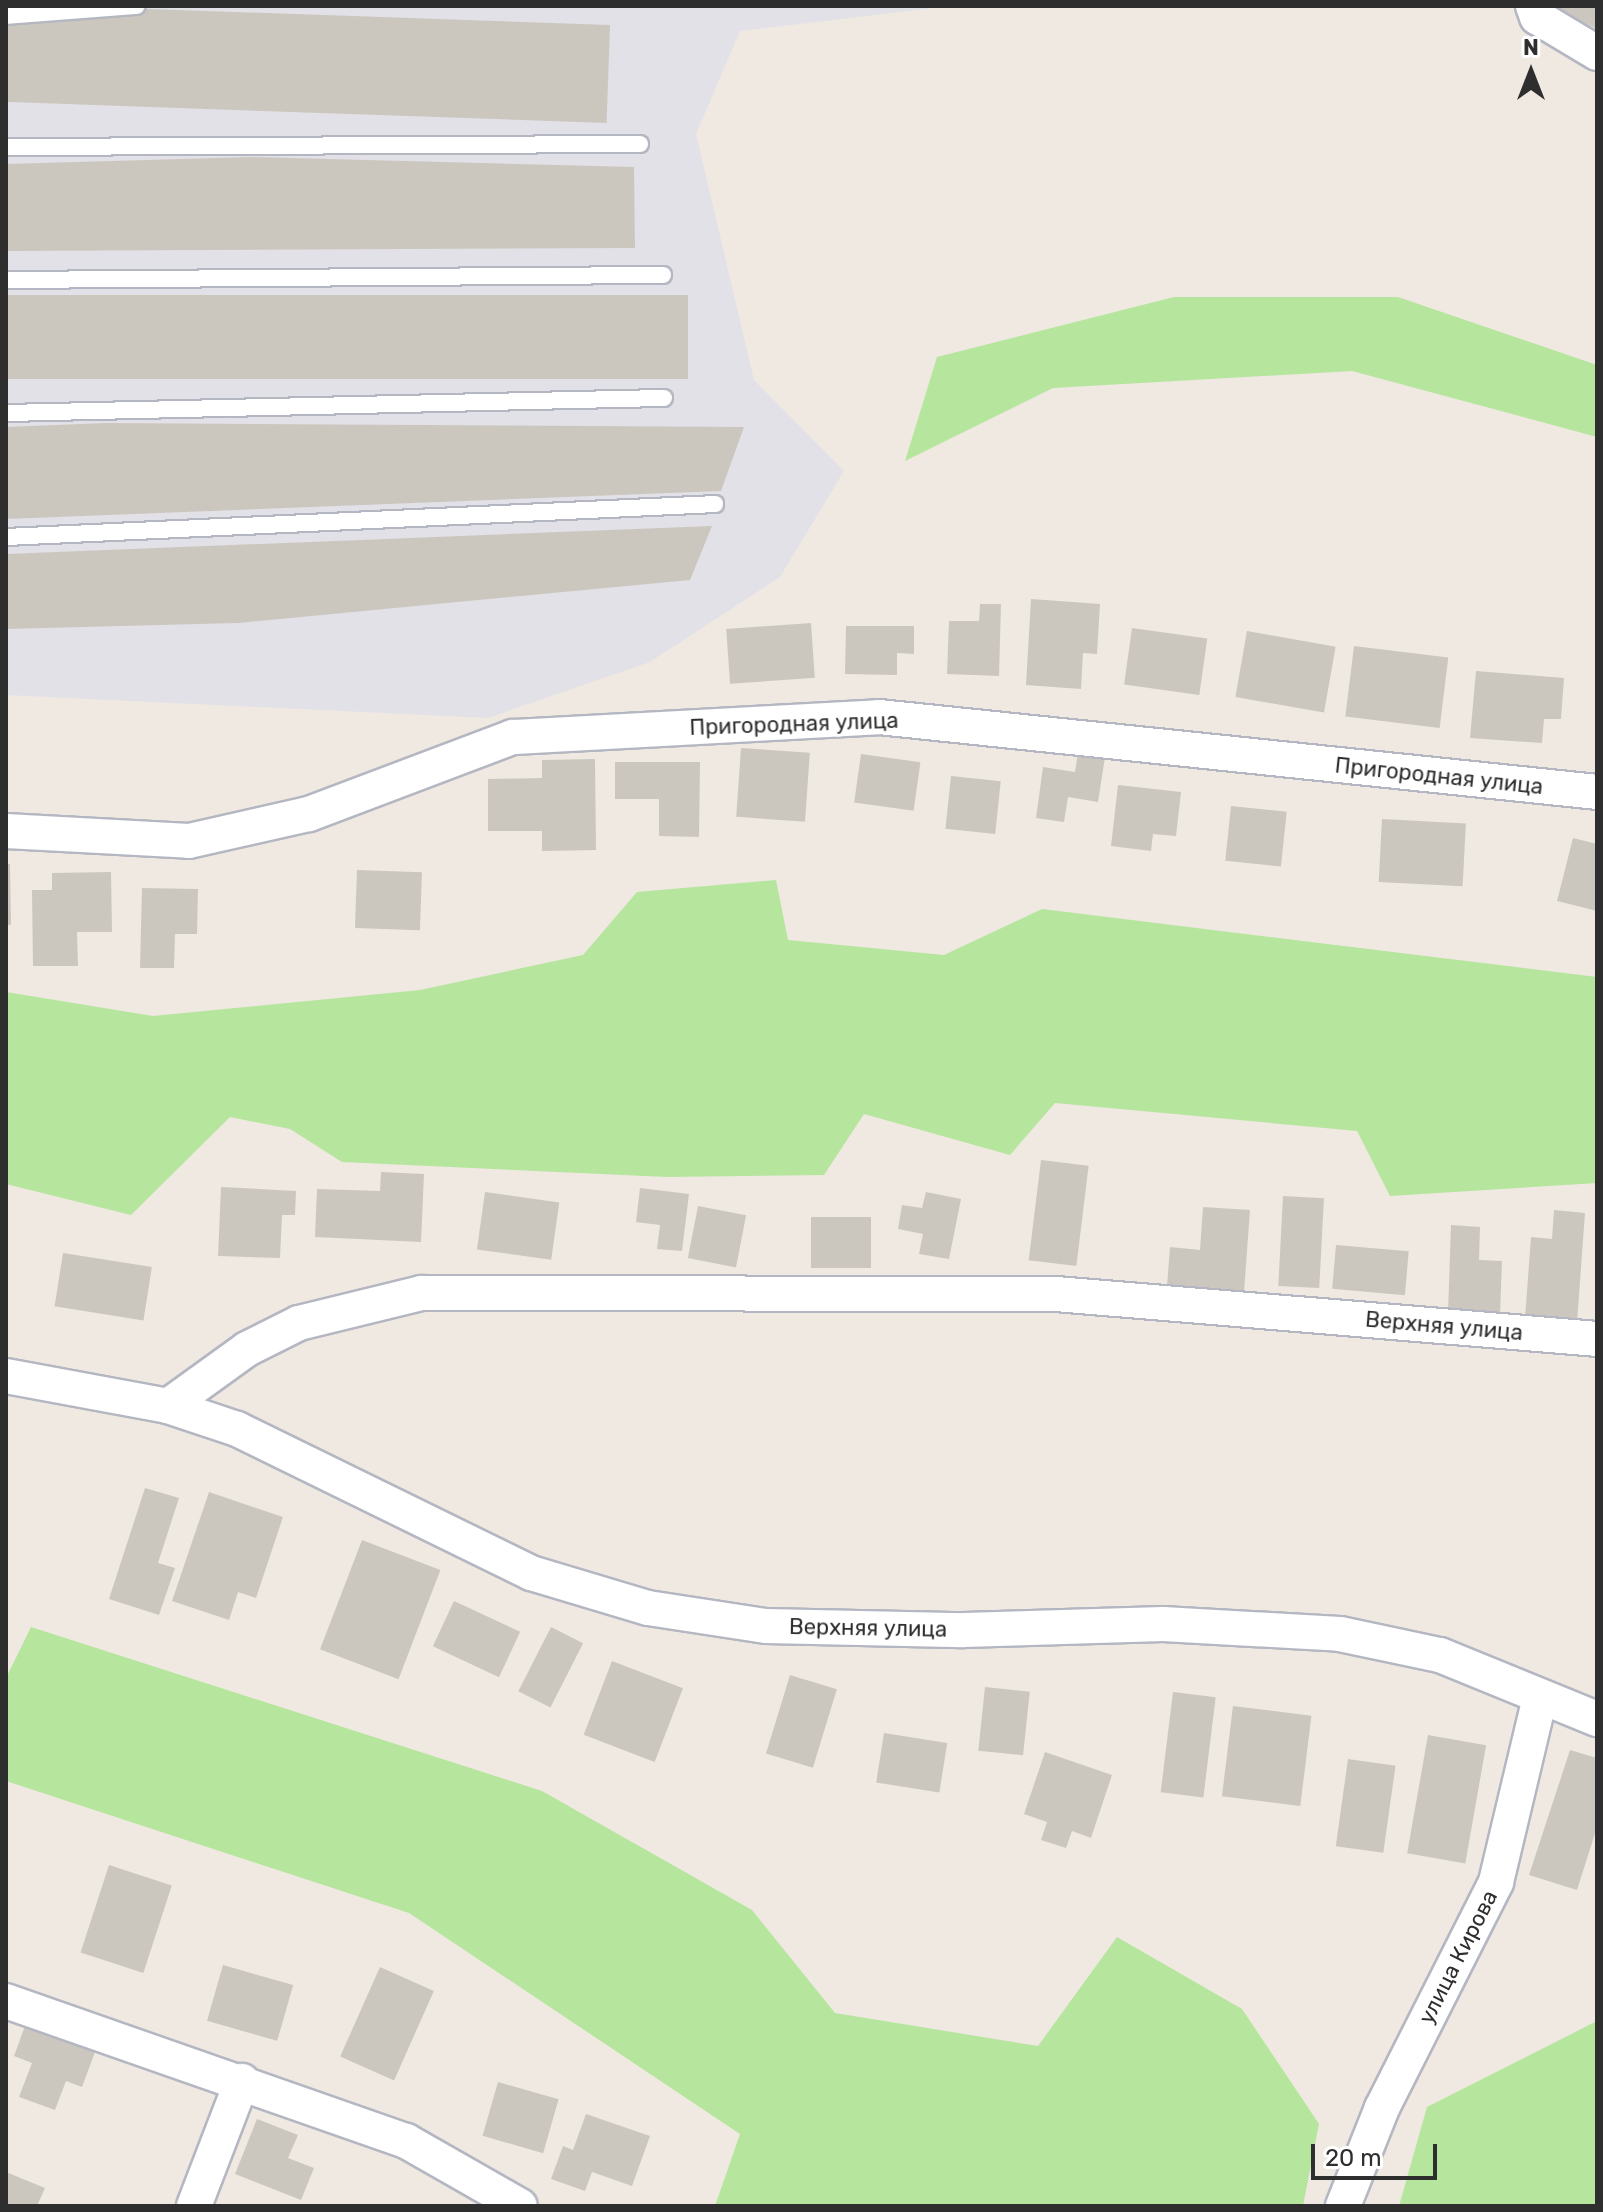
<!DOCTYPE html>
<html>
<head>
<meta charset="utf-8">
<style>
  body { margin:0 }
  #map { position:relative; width:1603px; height:2212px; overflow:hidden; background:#efe9e1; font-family:Rubik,sans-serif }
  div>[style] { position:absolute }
  .industrial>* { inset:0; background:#e3e1e8 }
  .green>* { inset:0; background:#b6e59e }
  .building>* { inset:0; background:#cbc7bf; transform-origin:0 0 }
  .roads { filter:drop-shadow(2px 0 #b4b7c1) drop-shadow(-2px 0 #b4b7c1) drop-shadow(0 2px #b4b7c1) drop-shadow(0 -2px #b4b7c1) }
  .lane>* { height:16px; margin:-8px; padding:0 8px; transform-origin:8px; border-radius:8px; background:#fff }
  .street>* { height:34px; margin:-17px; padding:0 17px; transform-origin:17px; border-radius:17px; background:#fff }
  span { translate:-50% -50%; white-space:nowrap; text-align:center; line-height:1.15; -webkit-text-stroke:6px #fff; paint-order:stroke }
  .street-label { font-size:22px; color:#2e2e2e }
  .frame { position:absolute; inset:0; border:8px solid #2e2e2e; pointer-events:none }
  .north { position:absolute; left:1491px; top:32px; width:80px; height:80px; -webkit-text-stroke:6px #fff; paint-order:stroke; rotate:0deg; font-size:22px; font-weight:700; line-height:32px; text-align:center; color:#2e2e2e }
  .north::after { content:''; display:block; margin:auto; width:28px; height:36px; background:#2e2e2e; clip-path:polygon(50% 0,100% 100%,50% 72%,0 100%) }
  .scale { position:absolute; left:1311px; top:2144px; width:126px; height:36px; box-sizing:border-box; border:4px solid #2e2e2e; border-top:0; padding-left:10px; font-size:24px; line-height:28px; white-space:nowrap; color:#2e2e2e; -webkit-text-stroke:6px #fff; paint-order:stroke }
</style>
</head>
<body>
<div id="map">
  <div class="industrial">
    <i style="clip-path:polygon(6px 6px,950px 6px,740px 31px,696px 134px,754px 380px,844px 471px,780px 577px,650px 662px,488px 718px,6px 695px)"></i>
  </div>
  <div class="green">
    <i style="clip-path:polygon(1174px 297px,1398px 297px,1597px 365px,1597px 437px,1352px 371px,1053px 388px,905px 461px,937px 357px)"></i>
    <i style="clip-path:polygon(776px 880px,788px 940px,944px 955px,1042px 909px,1597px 977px,1597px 1183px,1390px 1196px,1357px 1131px,1055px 1103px,1010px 1155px,864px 1114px,824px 1175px,667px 1177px,342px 1162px,290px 1129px,230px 1117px,131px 1215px,6px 1184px,6px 992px,153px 1016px,420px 990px,583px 955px,637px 892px)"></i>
    <i style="clip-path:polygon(31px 1627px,542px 1791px,752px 1910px,835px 2013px,1038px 2046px,1117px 1937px,1242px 2009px,1319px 2124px,1303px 2206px,715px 2206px,740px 2134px,409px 1913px,6px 1781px,6px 1678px)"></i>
    <i style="clip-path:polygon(1597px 2021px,1597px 2206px,1399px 2206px,1427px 2107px)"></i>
  </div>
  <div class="building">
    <i style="clip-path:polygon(1557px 6px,1597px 6px,1597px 29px,1555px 8px)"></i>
    <i style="left:610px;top:25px;width:98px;height:604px;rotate:92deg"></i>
    <i style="clip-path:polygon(251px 157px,634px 167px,635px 248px,6px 251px,6px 164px)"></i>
    <i style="left:688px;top:295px;width:84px;height:682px;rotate:90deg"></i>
    <i style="clip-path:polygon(106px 423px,744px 427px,721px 491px,6px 519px,6px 427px)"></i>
    <i style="clip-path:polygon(712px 526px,690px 580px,238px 623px,6px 629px,6px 554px)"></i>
    <i style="clip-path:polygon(1031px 599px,1100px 604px,1097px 654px,1083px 653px,1081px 689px,1026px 685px)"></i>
    <i style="clip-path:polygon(980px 604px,1001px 604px,999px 676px,947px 674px,949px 621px,979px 621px)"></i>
    <i style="left:811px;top:623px;width:55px;height:85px;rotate:86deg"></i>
    <i style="clip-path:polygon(846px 626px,914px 626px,914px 654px,897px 653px,897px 675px,845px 674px)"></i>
    <i style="left:1132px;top:628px;width:76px;height:57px;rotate:8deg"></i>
    <i style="left:1247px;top:631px;width:90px;height:67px;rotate:10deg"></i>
    <i style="left:1354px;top:646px;width:95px;height:71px;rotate:7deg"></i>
    <i style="clip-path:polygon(1476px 671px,1564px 678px,1561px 719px,1544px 719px,1542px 743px,1470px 738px)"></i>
    <i style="left:741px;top:748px;width:69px;height:69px;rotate:4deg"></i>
    <i style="clip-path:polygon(1078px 753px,1105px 757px,1098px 802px,1068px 797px,1064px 822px,1036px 818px,1043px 767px,1075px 772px)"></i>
    <i style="left:861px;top:754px;width:60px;height:49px;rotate:8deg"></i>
    <i style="clip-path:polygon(595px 759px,596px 850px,542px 851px,542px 831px,488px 831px,488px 779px,542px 778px,542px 760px)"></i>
    <i style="clip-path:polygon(615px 762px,700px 762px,699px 837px,659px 836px,659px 799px,615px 799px)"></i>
    <i style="left:951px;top:776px;width:50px;height:53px;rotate:6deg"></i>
    <i style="clip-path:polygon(1118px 785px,1181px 792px,1176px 836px,1153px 834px,1151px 851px,1111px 846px)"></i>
    <i style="left:1231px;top:806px;width:56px;height:55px;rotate:6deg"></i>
    <i style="left:1382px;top:819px;width:84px;height:63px;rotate:3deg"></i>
    <i style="clip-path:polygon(1573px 838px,1597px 844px,1597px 911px,1557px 901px)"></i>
    <i style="clip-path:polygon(6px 864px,10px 864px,11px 925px,6px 925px)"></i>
    <i style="left:357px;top:870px;width:65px;height:58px;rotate:2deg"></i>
    <i style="clip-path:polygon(111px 872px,112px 932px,77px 932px,78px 966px,33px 966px,32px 890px,52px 890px,52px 873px)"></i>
    <i style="clip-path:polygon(142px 888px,198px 889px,197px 934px,175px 934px,174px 968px,140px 968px)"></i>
    <i style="left:1041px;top:1160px;width:48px;height:101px;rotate:7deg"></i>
    <i style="clip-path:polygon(381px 1172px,424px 1174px,421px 1242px,315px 1237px,317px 1189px,380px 1191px)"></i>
    <i style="clip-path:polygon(221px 1187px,296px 1191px,295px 1215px,282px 1215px,280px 1258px,218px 1256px)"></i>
    <i style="clip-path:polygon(640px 1188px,689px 1194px,682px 1251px,657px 1249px,660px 1225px,636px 1222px)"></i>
    <i style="left:485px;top:1192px;width:75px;height:58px;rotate:8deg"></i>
    <i style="clip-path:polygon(926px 1192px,961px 1199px,949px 1259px,919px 1254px,923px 1234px,898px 1229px,902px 1205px,922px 1208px)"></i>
    <i style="left:1283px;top:1196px;width:41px;height:90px;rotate:3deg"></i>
    <i style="left:698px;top:1206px;width:49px;height:53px;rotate:11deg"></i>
    <i style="clip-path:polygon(1203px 1207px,1250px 1210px,1244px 1292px,1167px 1286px,1170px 1247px,1200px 1250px)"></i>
    <i style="clip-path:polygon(1554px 1210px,1585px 1213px,1577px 1323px,1525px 1318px,1531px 1237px,1552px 1239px)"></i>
    <i style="left:871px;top:1217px;width:51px;height:60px;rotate:90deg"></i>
    <i style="clip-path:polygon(1451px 1225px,1480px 1227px,1479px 1260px,1502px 1261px,1500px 1315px,1448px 1313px)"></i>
    <i style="left:1336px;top:1245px;width:73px;height:44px;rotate:5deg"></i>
    <i style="left:63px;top:1253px;width:90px;height:54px;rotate:9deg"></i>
    <i style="clip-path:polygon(145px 1488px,179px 1498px,158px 1563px,175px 1568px,159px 1615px,109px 1599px)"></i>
    <i style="clip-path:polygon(209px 1492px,283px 1517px,256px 1598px,238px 1592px,229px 1620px,172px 1601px)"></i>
    <i style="left:362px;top:1540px;width:84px;height:117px;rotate:21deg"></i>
    <i style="left:454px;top:1601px;width:73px;height:50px;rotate:25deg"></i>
    <i style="left:551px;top:1627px;width:36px;height:72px;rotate:27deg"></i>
    <i style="left:612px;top:1661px;width:76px;height:79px;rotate:21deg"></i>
    <i style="left:790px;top:1675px;width:49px;height:82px;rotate:17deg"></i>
    <i style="left:985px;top:1687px;width:45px;height:64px;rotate:6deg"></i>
    <i style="left:1173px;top:1692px;width:43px;height:101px;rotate:7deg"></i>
    <i style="left:1233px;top:1706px;width:79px;height:91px;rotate:7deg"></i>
    <i style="left:884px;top:1733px;width:64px;height:50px;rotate:9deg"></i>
    <i style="left:1428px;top:1735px;width:59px;height:120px;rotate:10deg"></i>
    <i style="clip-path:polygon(1570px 1750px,1597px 1758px,1597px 1827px,1577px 1890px,1529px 1875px)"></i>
    <i style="clip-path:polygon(1045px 1752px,1112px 1775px,1091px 1838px,1072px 1831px,1066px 1848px,1041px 1840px,1047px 1822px,1024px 1814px)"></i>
    <i style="left:1348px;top:1759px;width:48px;height:88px;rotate:8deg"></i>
    <i style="left:109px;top:1865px;width:66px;height:92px;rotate:18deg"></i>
    <i style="left:223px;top:1965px;width:73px;height:58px;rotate:16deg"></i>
    <i style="left:380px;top:1967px;width:59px;height:98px;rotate:24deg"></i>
    <i style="clip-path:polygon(25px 2026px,95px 2052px,82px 2087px,66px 2081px,55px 2110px,19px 2097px,32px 2063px,14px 2056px)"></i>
    <i style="left:498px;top:2082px;width:63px;height:56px;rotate:16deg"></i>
    <i style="clip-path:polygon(586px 2114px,650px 2136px,632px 2186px,592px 2172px,585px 2191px,551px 2179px,563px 2146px,573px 2150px)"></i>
    <i style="clip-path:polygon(257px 2119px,298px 2135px,288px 2158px,314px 2168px,301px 2200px,235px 2174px)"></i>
    <i style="clip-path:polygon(6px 2172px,45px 2188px,37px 2206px,6px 2206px)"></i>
  </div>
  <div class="roads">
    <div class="lane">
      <i style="left:6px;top:16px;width:131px;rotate:-4.4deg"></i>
      <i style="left:6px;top:147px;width:634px;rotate:-0.27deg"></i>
      <i style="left:6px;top:280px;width:657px;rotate:-0.44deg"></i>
      <i style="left:6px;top:413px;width:658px;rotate:-1.31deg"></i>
      <i style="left:6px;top:537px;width:710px;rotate:-2.66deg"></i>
    </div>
    <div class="street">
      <i style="left:1533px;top:6px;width:12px;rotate:70deg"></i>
      <i style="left:1537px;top:17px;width:70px;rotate:31deg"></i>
      <i style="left:6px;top:831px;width:183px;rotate:3.1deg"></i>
      <i style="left:189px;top:841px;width:123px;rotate:-12.7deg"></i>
      <i style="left:309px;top:814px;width:218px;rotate:-20.7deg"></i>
      <i style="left:513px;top:737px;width:367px;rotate:-3.1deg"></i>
      <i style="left:879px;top:717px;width:722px;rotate:5.96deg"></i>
      <i style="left:6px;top:1376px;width:165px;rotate:10.5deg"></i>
      <i style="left:168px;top:1406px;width:73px;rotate:18.4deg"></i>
      <i style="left:237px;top:1429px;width:327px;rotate:26.1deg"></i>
      <i style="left:531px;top:1573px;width:122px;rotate:16.7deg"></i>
      <i style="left:648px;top:1608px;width:119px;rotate:8.7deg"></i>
      <i style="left:766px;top:1626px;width:198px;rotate:1.2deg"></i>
      <i style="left:964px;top:1630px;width:199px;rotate:-1.7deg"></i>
      <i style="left:1163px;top:1624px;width:177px;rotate:3.2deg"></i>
      <i style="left:1340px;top:1634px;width:102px;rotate:11.9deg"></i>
      <i style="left:1440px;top:1655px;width:170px;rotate:22.2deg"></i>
      <i style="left:168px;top:1406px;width:97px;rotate:-35.8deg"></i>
      <i style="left:247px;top:1349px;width:58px;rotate:-26.6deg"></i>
      <i style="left:299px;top:1323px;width:126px;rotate:-13.8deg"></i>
      <i style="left:421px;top:1293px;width:635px;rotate:0.09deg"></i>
      <i style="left:1056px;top:1294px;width:543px;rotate:4.75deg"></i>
      <i style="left:6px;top:2001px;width:424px;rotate:19.3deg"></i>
      <i style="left:406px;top:2141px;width:131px;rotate:29.7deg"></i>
      <i style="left:194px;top:2206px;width:134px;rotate:-69deg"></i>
      <i style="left:1343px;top:2206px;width:105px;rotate:-68.3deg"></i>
      <i style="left:1382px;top:2108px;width:253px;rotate:-63.2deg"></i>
      <i style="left:1496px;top:1882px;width:190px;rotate:-76.6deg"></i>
    </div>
  </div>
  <div class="street-label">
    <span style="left:794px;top:724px;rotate:-2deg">Пригородная улица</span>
    <span style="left:1439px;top:776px;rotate:6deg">Пригородная улица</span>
    <span style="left:1444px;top:1326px;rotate:5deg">Верхняя улица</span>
    <span style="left:868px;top:1628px;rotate:1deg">Верхняя улица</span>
    <span style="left:1458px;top:1957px;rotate:-63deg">улица Кирова</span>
  </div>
  <div class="frame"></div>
  <div class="north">N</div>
  <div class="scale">20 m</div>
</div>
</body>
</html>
